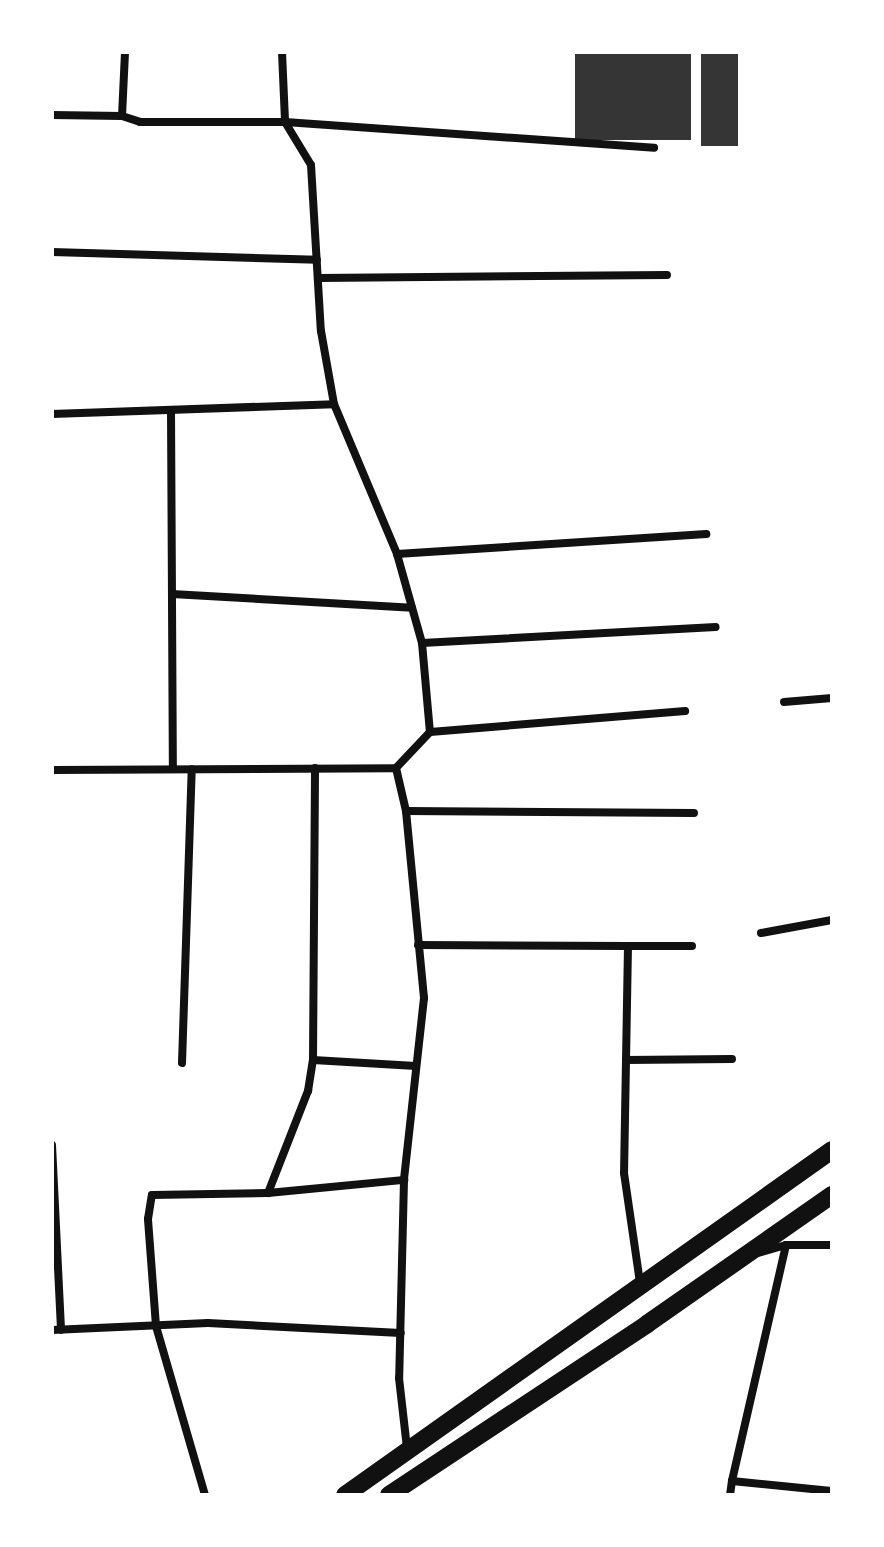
<!DOCTYPE html>
<html>
<head>
<meta charset="utf-8">
<style>
  body { margin:0 }
  #map { position:relative; width:884px; height:1547px; overflow:hidden; background:#fff; font-family:"Source Sans 3",sans-serif }
  div>[style] { position:absolute }
  .building>* { inset:0; background:#353535; transform-origin:0 0 }
  .minor>* { height:8px; margin:-4px; padding:0 4px; transform-origin:4px; border-radius:4px; background:#111 }
  .primary>* { height:18px; margin:-9px; padding:0 9px; transform-origin:9px; border-radius:9px; background:#111 }
  span { translate:-50% -50%; white-space:nowrap; text-align:center; line-height:1.15; -webkit-text-stroke:6px #fff; paint-order:stroke }
  .frame { position:absolute; inset:0; border:54px solid #fff; pointer-events:none }
</style>
</head>
<body>
<div id="map">
  <div class="building">
    <i style="left:575px;top:52px;width:116px;height:88px"></i>
    <i style="left:701px;top:52px;width:37px;height:94px"></i>
  </div>
  <div class="minor">
    <i style="left:282px;top:52px;width:70px;rotate:87.5deg"></i>
    <i style="left:285px;top:122px;width:50px;rotate:58.8deg"></i>
    <i style="left:311px;top:165px;width:166px;rotate:86.6deg"></i>
    <i style="left:321px;top:331px;width:74px;rotate:79.9deg"></i>
    <i style="left:334px;top:404px;width:163px;rotate:67.2deg"></i>
    <i style="left:397px;top:554px;width:92px;rotate:74.3deg"></i>
    <i style="left:422px;top:643px;width:89px;rotate:84.9deg"></i>
    <i style="left:430px;top:732px;width:50px;rotate:133.4deg"></i>
    <i style="left:396px;top:768px;width:44px;rotate:76.9deg"></i>
    <i style="left:406px;top:811px;width:188px;rotate:84.5deg"></i>
    <i style="left:424px;top:998px;width:183px;rotate:96.3deg"></i>
    <i style="left:404px;top:1180px;width:198px;rotate:91.4deg"></i>
    <i style="left:399px;top:1378px;width:70px;rotate:83.5deg"></i>
    <i style="left:52px;top:115px;width:70px;rotate:0.8deg"></i>
    <i style="left:122px;top:116px;width:19px;rotate:18deg"></i>
    <i style="left:140px;top:122px;width:145px"></i>
    <i style="left:285px;top:122px;width:370px;rotate:4deg"></i>
    <i style="left:122px;top:116px;width:64px;rotate:-87.3deg"></i>
    <i style="left:52px;top:252px;width:265px;rotate:1.7deg"></i>
    <i style="left:318px;top:278px;width:349px;rotate:-0.5deg"></i>
    <i style="left:171px;top:410px;width:359px;rotate:89.7deg"></i>
    <i style="left:52px;top:414px;width:282px;rotate:-2deg"></i>
    <i style="left:397px;top:554px;width:310px;rotate:-3.7deg"></i>
    <i style="left:172px;top:594px;width:240px;rotate:3.3deg"></i>
    <i style="left:422px;top:643px;width:294px;rotate:-3.1deg"></i>
    <i style="left:784px;top:702px;width:48px;rotate:-4.8deg"></i>
    <i style="left:430px;top:732px;width:256px;rotate:-4.7deg"></i>
    <i style="left:52px;top:770px;width:344px;rotate:-0.3deg"></i>
    <i style="left:406px;top:811px;width:288px;rotate:0.4deg"></i>
    <i style="left:761px;top:933px;width:72px;rotate:-10.4deg"></i>
    <i style="left:418px;top:945px;width:210px;rotate:0.3deg"></i>
    <i style="left:628px;top:946px;width:227px;rotate:91deg"></i>
    <i style="left:624px;top:1173px;width:111px;rotate:81.7deg"></i>
    <i style="left:628px;top:946px;width:64px"></i>
    <i style="left:313px;top:1060px;width:103px;rotate:3.3deg"></i>
    <i style="left:626px;top:1060px;width:106px;rotate:-0.5deg"></i>
    <i style="left:182px;top:1063px;width:294px;rotate:-88.1deg"></i>
    <i style="left:52px;top:1145px;width:185px;rotate:87.2deg"></i>
    <i style="left:268px;top:1193px;width:110px;rotate:-68.6deg"></i>
    <i style="left:308px;top:1091px;width:31px;rotate:-81deg"></i>
    <i style="left:313px;top:1060px;width:292px;rotate:-89.6deg"></i>
    <i style="left:786px;top:1245px;width:242px;rotate:102.9deg"></i>
    <i style="left:732px;top:1481px;width:100px;rotate:5.7deg"></i>
    <i style="left:758px;top:1253px;width:29px;rotate:-16deg"></i>
    <i style="left:786px;top:1245px;width:46px"></i>
    <i style="left:52px;top:1330px;width:156px;rotate:-2.6deg"></i>
    <i style="left:208px;top:1323px;width:193px;rotate:3deg"></i>
    <i style="left:205px;top:1495px;width:176px;rotate:-106.2deg"></i>
    <i style="left:156px;top:1326px;width:107px;rotate:-94.3deg"></i>
    <i style="left:148px;top:1219px;width:24px;rotate:-81deg"></i>
    <i style="left:152px;top:1195px;width:116px;rotate:-1deg"></i>
    <i style="left:268px;top:1193px;width:137px;rotate:-5.5deg"></i>
    <i style="left:730px;top:1495px;width:14px;rotate:-82deg"></i>
  </div>
  <div class="primary">
    <i style="left:345px;top:1495px;width:597px;rotate:-35.31deg"></i>
    <i style="left:389px;top:1495px;width:310px;rotate:-33.5deg"></i>
    <i style="left:647px;top:1324px;width:226px;rotate:-34.9deg"></i>
  </div>
  <div class="frame"></div>
</div>
</body>
</html>
